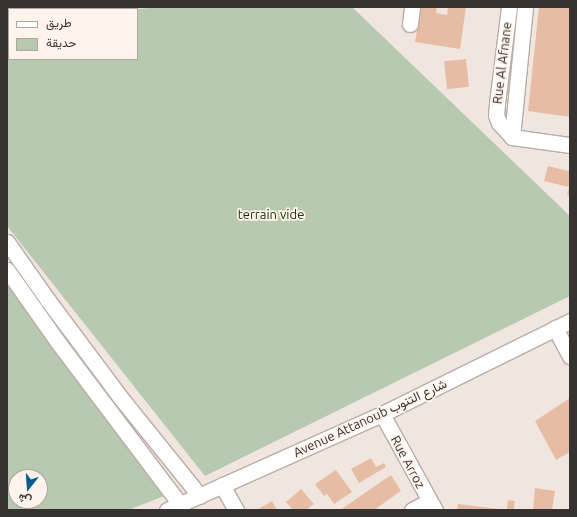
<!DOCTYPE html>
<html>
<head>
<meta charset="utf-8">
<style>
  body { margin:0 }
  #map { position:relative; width:577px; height:517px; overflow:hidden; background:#f1e6df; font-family:Ubuntu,Vazirmatn,sans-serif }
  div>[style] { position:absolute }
  .green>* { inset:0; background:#b7c9b0 }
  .building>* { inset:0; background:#e6bda4; transform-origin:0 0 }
  .roads { filter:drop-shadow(1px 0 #b8ada6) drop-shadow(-1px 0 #b8ada6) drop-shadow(0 1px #b8ada6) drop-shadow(0 -1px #b8ada6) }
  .minor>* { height:15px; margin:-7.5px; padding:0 7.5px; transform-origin:7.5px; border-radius:7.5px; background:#fff }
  span { translate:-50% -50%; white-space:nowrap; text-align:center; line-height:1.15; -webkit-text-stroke:3.5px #fff3ec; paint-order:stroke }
  .street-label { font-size:13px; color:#36322f }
  .park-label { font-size:13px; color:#130 }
  .frame { position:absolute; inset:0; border:8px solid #36322f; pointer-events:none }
  .legend { position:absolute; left:8px; top:8px; width:130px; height:52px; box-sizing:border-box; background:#fff3ec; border:1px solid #afa6a0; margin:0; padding:5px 7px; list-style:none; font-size:12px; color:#36322f }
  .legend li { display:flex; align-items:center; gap:8px; height:20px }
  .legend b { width:20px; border:1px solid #afa6a0 }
  .north { position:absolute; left:8px; top:469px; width:40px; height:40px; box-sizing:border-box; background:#fff3ec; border:1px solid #afa6a0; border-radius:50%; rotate:197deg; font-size:11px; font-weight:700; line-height:16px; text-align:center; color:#36322f }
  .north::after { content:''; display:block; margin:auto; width:14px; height:18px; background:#015b8c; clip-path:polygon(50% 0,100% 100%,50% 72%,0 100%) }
</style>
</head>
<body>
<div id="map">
  <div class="green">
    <i style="clip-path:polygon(162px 7px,352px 7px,570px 216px,570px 296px,205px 476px,7px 226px,7px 37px,9px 36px,9px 59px,137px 59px,137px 9px)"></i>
    <i style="clip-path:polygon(evenodd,7px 270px,172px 493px,128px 510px,7px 510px,7px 270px,16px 477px,40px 477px,40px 501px,16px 501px,16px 477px)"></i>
  </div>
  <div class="building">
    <i style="clip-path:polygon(421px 7px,437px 7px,436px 13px,447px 15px,448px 7px,466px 7px,460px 49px,415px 42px)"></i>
    <i style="clip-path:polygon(539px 7px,570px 7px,570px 117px,528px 111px)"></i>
    <i style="left:466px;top:59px;width:28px;height:22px;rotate:84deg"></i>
    <i style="clip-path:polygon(548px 166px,568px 171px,570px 169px,570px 196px,567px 195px,569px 187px,544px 181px)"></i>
    <i style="clip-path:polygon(570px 398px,570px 452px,556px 460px,535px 421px)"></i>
    <i style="clip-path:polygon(371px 458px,376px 467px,384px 463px,386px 467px,359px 483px,351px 469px)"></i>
    <i style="clip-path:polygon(336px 470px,352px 492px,334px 504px,327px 494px,324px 496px,315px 484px)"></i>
    <i style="clip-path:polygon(391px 475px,401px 491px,374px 510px,340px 510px)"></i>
    <i style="clip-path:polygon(535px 488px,555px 491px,552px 510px,533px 510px)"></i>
    <i style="clip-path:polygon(301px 489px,314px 504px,306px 510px,293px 510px,286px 502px)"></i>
    <i style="left:508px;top:500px;width:7px;height:10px;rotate:8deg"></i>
    <i style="clip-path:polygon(272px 501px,277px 510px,257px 510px)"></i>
    <i style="clip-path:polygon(458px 504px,499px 509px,499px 510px,457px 510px)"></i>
  </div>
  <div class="roads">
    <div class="minor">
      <i style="left:509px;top:7px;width:98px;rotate:97.1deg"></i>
      <i style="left:497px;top:104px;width:11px;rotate:95deg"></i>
      <i style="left:496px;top:115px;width:9px;rotate:69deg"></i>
      <i style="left:499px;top:123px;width:19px;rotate:47deg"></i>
      <i style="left:512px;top:137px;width:59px;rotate:7.9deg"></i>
      <i style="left:72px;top:9px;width:39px;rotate:-3deg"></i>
      <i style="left:410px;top:24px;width:17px;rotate:-83deg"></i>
      <i style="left:7px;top:41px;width:3px;rotate:-45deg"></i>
      <i style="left:512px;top:137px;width:131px;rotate:-84.3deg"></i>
      <i style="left:7px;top:242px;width:70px;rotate:54.9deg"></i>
      <i style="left:47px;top:299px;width:122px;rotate:53.3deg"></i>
      <i style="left:120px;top:397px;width:127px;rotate:51.1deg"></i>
      <i style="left:7px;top:270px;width:92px;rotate:54.8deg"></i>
      <i style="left:60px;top:345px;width:199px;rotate:53deg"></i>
      <i style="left:555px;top:328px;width:32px;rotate:62deg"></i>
      <i style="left:382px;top:414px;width:110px;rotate:61.1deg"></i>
      <i style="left:222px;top:485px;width:29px;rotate:61deg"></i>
      <i style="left:167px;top:510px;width:235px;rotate:-24.1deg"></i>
      <i style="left:382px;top:414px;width:210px;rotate:-26.3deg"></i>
      <i style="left:412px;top:510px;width:19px;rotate:-28deg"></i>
    </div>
  </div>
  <div class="street-label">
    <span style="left:502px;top:63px;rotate:-83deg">Rue Al Afnane</span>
    <span style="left:370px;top:418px;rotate:-25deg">Avenue Attanoub شارع التنوب</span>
    <span style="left:408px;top:462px;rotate:62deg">Rue Arroz</span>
  </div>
  <div class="park-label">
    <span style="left:271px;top:214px">terrain vide</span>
  </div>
  <div class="frame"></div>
  <ul class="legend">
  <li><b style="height:5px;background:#fff"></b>طريق</li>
  <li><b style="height:11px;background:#b7c9b0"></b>حديقة</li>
  </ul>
  <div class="north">ش</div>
</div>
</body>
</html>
